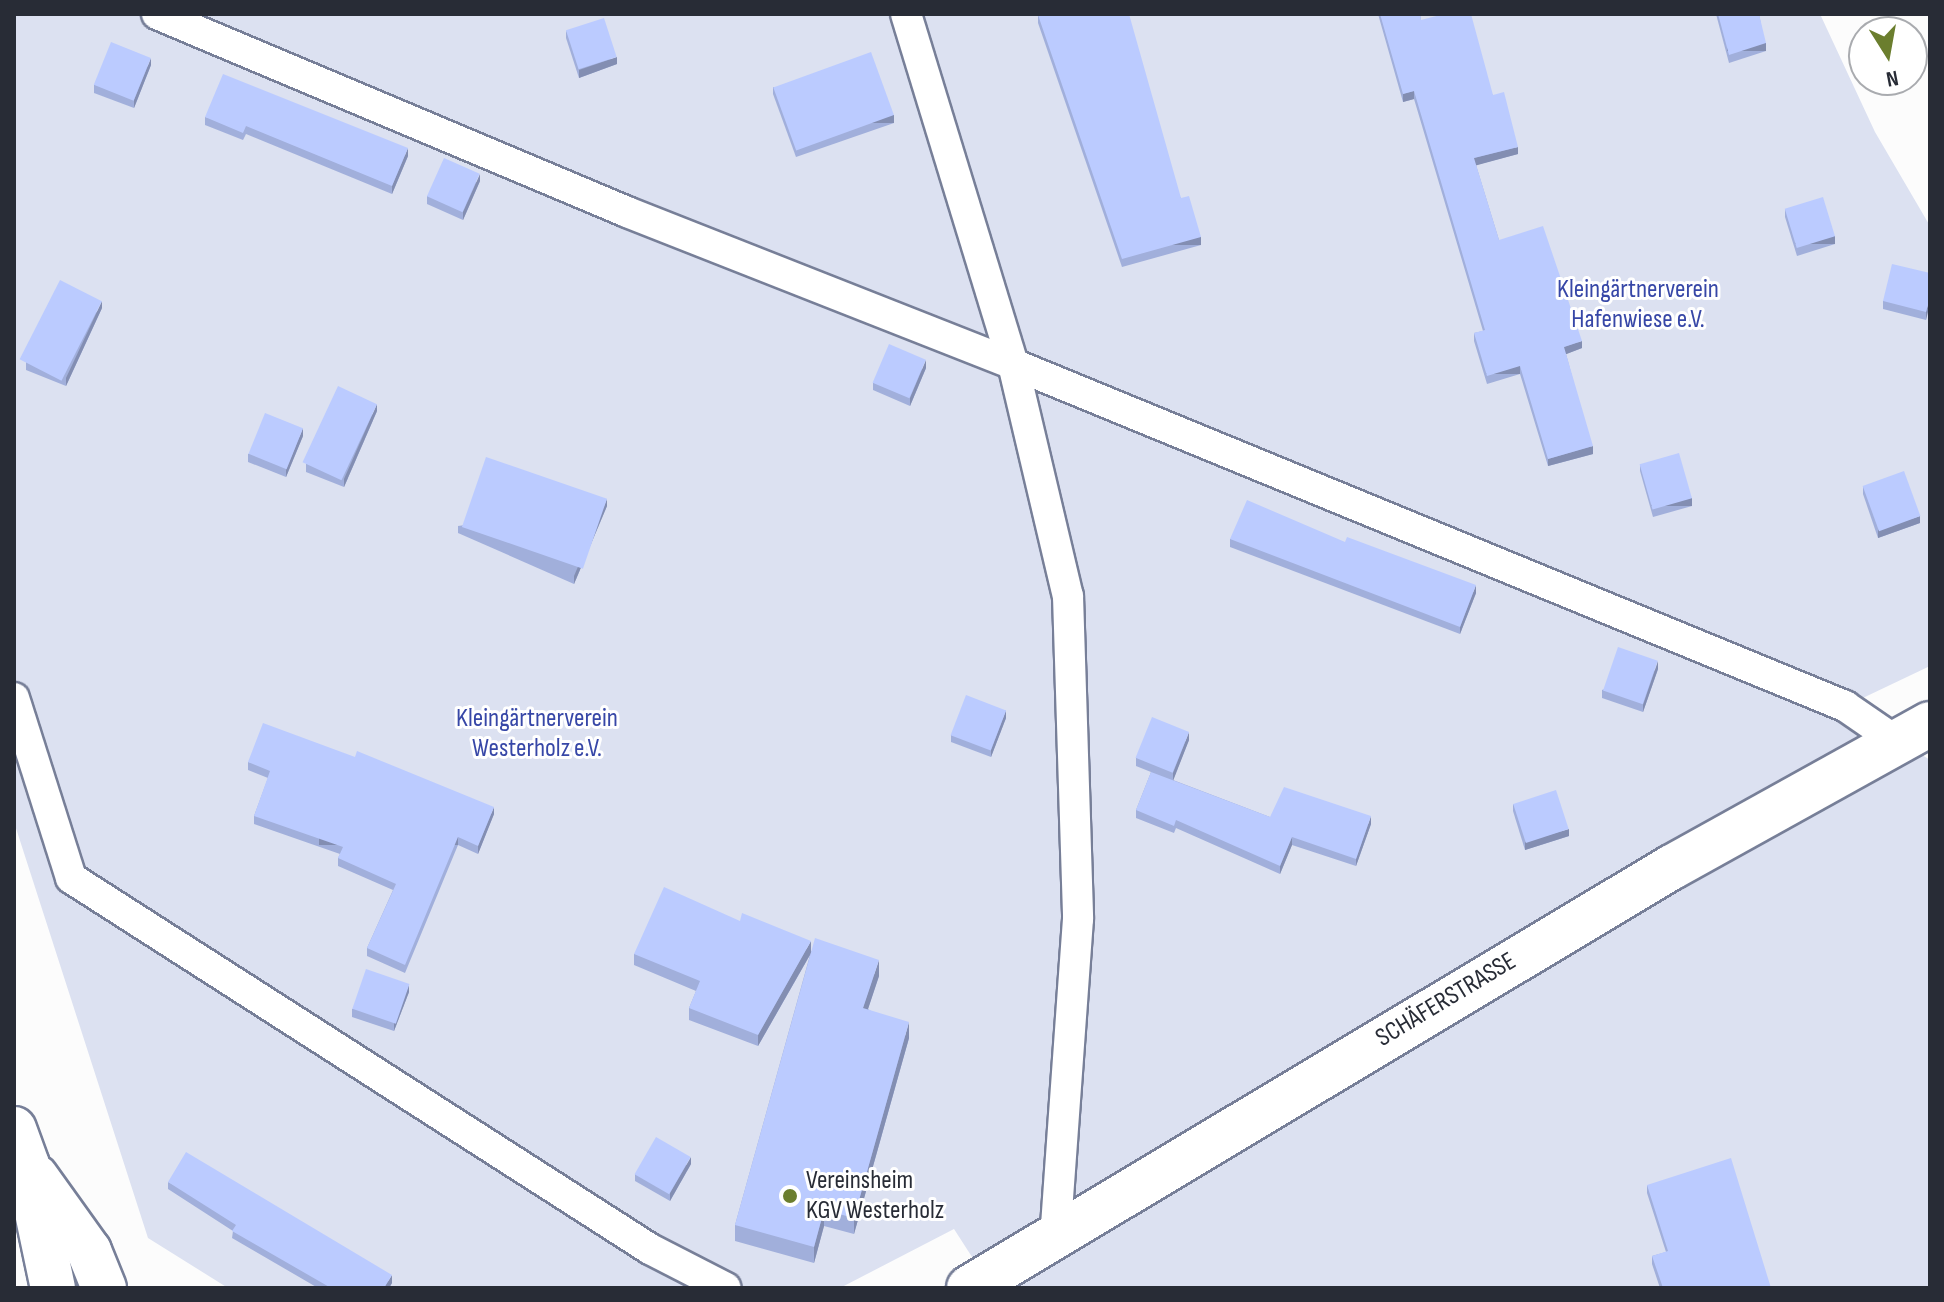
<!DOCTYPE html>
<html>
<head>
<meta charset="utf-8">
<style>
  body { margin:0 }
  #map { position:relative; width:1944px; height:1302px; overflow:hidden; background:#fcfcfc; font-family:"Sofia Sans Condensed",sans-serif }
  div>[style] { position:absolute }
  .green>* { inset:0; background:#dce1f1 }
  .roads { filter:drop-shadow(2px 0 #777f98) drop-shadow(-2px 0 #777f98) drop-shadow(0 2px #777f98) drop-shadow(0 -2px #777f98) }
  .service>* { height:30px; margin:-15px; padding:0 15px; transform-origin:15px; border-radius:15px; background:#fff }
  .minor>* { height:44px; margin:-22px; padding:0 22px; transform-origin:22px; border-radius:22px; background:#fff }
  .tertiary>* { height:44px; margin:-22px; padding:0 22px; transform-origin:22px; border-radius:22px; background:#fff }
  .wall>* { inset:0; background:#a1afdb }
  .shaded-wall>* { inset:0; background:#838eb2; transform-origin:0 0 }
  .building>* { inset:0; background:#bbcbff; transform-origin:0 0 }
  .dots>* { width:22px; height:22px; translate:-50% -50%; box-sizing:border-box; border:4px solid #fff; border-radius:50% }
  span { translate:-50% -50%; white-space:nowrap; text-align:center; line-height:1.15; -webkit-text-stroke:6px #fff; paint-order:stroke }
  .park-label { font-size:26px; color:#3747a7 }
  .street-label { font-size:26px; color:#282c36 }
  .poi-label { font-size:26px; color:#282c36 }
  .left { translate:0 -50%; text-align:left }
  .frame { position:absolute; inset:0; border:16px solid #282c36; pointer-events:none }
  .north { position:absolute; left:1848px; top:16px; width:80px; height:80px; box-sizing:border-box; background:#fff; border:2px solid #a9abaf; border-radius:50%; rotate:169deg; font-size:22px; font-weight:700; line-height:32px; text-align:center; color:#282c36 }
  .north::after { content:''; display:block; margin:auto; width:28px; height:36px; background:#6b7e2e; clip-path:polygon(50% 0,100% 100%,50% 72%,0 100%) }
</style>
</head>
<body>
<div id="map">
  <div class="green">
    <i style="clip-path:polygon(14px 14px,1820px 14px,1875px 132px,1930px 226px,1930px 666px,1846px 706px,1930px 760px,1930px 1288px,992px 1288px,954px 1229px,840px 1288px,228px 1288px,148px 1238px,14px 822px)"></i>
  </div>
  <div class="roads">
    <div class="service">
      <i style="left:157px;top:14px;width:510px;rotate:22.84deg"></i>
      <i style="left:627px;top:212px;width:415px;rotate:21.5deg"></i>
      <i style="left:1013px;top:364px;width:900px;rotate:22.35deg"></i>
      <i style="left:1845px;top:706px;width:62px;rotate:34.5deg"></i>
      <i style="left:906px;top:14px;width:366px;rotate:73deg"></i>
      <i style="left:1013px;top:364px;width:238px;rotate:76.7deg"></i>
      <i style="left:1068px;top:596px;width:323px;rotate:88.2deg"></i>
      <i style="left:1078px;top:919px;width:318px;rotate:94.1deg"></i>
      <i style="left:14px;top:698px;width:189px;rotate:72.4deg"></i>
      <i style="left:71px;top:878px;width:688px;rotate:32.65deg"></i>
      <i style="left:650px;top:1249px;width:85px;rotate:27.2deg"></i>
    </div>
    <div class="minor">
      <i style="left:969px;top:1288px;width:819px;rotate:-30.92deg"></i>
      <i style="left:1672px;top:867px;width:295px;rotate:-29deg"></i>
    </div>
    <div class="tertiary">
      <i style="left:14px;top:1129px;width:38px;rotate:70deg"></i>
      <i style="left:27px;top:1165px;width:126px;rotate:78.1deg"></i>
      <i style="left:36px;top:1177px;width:91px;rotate:54.4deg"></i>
      <i style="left:89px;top:1251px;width:40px;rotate:68deg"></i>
    </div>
  </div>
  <div class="wall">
    <i style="clip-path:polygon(1378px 14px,1420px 14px,1421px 20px,1493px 95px,1518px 154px,1476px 165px,1499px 240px,1582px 348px,1566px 354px,1593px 454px,1548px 466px,1520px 374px,1487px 384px,1474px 341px,1474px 333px,1483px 331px,1414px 99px,1403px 102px)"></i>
    <i style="clip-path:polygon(1716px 14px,1759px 14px,1766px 51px,1729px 63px)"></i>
    <i style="clip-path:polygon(1038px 15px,1181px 198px,1201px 245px,1122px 267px,1038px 23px)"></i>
    <i style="clip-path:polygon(566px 31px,617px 64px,579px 78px,566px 38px)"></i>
    <i style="clip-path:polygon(151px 65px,134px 108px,94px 93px,94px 85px)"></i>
    <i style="clip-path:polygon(773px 87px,894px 123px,796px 157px,773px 94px)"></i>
    <i style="clip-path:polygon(205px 117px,408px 156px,392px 194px,246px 134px,243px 140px,205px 125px)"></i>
    <i style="clip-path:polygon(480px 181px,463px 220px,427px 204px,427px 196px)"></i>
    <i style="clip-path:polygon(1785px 209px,1835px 244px,1797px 256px,1785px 217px)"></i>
    <i style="clip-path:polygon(1930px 273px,1926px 320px,1883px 309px,1883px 301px)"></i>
    <i style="clip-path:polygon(102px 308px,66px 386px,26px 370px,26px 362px)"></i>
    <i style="clip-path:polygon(926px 368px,910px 406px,873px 390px,873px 383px)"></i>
    <i style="clip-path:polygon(377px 411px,344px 487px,306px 472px,306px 464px)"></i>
    <i style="clip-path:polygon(303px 436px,286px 477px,248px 462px,248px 454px)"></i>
    <i style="clip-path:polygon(1640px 464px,1692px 506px,1653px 517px,1640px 471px)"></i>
    <i style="clip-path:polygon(1863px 486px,1920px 523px,1878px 538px,1863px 494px)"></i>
    <i style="clip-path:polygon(607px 506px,574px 584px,458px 533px,458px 526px)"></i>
    <i style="clip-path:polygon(1230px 539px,1345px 542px,1476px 593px,1460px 634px,1230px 547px)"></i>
    <i style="clip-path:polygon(1658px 669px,1643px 712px,1602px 698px,1602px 690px)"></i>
    <i style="clip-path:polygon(1006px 718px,991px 757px,951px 742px,951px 735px)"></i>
    <i style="clip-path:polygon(1189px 740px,1173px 780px,1270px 817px,1371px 824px,1356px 866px,1292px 845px,1280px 874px,1176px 828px,1174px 833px,1136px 818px,1136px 810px,1151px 772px,1136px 766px,1136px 758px)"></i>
    <i style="clip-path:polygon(248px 762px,494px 814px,478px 854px,458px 845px,405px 973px,367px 956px,367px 948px,393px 890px,338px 866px,338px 858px,340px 854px,254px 824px,254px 816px,268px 778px,248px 770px)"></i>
    <i style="clip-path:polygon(1513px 804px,1569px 836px,1525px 850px,1513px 811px)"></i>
    <i style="clip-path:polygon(740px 921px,811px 951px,879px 976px,868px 1009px,909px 1038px,854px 1234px,824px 1226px,814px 1263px,735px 1241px,735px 1225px,810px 955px,758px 1046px,689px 1020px,689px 1008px,696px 991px,634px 965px,634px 954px)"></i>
    <i style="clip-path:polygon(409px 992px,394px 1031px,352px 1017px,352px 1009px)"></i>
    <i style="clip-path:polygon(691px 1164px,670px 1201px,635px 1181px,635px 1174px)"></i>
    <i style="clip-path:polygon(168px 1182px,392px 1283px,389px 1288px,318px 1288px,232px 1238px,233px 1231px,168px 1189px)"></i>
    <i style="clip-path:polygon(1647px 1185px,1771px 1288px,1660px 1288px,1652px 1264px,1652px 1256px,1666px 1252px,1647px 1193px)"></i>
  </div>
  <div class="shaded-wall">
    <i style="left:1766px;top:43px;width:8px;height:39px;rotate:90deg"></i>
    <i style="clip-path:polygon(617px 57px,617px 64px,579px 78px,579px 70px)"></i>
    <i style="clip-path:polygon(151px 58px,151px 65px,134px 108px,134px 100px)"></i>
    <i style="clip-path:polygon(1414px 91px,1414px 99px,1403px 102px,1403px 94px)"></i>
    <i style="left:894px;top:115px;width:8px;height:104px;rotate:90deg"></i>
    <i style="clip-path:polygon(1518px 147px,1518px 154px,1474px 166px,1474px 158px)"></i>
    <i style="clip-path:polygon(408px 148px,408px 156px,392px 194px,392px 186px)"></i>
    <i style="clip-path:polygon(480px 174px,480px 181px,463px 220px,463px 212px)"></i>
    <i style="left:1835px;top:236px;width:8px;height:40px;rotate:90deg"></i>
    <i style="left:1201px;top:237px;width:8px;height:82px;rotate:90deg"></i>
    <i style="clip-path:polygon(1930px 297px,1930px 304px,1926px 320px,1926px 312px)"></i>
    <i style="clip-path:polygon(102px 301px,102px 308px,66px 386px,66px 378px)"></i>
    <i style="clip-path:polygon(1582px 341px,1582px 348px,1564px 355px,1564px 347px)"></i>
    <i style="clip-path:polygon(926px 360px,926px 368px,910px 406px,910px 398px)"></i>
    <i style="left:1520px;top:366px;width:8px;height:34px;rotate:90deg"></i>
    <i style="clip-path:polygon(377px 404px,377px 411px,344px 487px,344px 479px)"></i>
    <i style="clip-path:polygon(303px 428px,303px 436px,286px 477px,286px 470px)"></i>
    <i style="clip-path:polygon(1593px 446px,1593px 454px,1548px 466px,1548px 459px)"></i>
    <i style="left:1692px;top:498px;width:8px;height:41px;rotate:90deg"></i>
    <i style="clip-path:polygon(607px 499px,607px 506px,574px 584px,574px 576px)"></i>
    <i style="clip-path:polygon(1920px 516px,1920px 523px,1878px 538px,1878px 530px)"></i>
    <i style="clip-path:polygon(1476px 585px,1476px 593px,1460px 634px,1460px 627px)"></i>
    <i style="clip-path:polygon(1658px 661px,1658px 669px,1643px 712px,1643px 705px)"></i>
    <i style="clip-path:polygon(1006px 710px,1006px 718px,991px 757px,991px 750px)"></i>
    <i style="clip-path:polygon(1189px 732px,1189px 740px,1173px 781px,1173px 773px)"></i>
    <i style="clip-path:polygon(494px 807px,494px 814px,478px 854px,478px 846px)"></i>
    <i style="clip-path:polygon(1371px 816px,1371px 824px,1356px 866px,1356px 859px)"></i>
    <i style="clip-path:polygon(1569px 829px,1569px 836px,1525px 850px,1525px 842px)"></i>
    <i style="left:458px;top:837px;width:8px;height:139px;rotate:90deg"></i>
    <i style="clip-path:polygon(1292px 837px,1292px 845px,1280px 874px,1280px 866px)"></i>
    <i style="clip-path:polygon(811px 941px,811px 953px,758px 1046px,758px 1035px)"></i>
    <i style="clip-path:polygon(879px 960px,879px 976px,863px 1024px,863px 1008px)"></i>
    <i style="clip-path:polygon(409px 984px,409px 992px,394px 1031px,394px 1024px)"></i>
    <i style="clip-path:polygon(909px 1022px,909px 1038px,854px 1234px,854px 1218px)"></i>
    <i style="clip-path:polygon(691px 1157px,691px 1164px,670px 1201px,670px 1193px)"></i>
    <i style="clip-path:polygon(824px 1210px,824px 1226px,814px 1263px,814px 1247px)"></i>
    <i style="clip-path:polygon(392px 1275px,392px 1283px,389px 1288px,384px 1288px)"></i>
  </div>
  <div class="building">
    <i style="clip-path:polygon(1041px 14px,1129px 14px,1181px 198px,1189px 196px,1201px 237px,1122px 259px,1038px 15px)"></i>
    <i style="clip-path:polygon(1380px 14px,1420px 14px,1421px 20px,1444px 14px,1471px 14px,1493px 95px,1504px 92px,1518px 147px,1474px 158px,1499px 240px,1543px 226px,1582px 341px,1564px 347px,1593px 446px,1548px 459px,1520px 366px,1487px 376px,1474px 333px,1485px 330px,1414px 91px,1403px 94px)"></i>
    <i style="clip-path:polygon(1718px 14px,1759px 14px,1766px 43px,1729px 55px)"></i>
    <i style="left:604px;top:18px;width:41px;height:40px;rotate:72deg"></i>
    <i style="left:111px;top:42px;width:43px;height:46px;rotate:22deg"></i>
    <i style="left:871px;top:52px;width:67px;height:104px;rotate:70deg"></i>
    <i style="clip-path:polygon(223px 74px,408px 148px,392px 186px,246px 126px,243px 133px,205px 117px)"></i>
    <i style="left:444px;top:158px;width:39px;height:42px;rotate:24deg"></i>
    <i style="left:1823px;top:197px;width:41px;height:40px;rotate:73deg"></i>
    <i style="clip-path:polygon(1892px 264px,1930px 273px,1930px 297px,1926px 312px,1883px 301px)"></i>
    <i style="left:60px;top:280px;width:47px;height:89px;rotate:27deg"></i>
    <i style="left:889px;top:344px;width:40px;height:42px;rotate:23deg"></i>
    <i style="left:338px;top:386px;width:43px;height:84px;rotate:25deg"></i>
    <i style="left:265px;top:413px;width:41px;height:44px;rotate:22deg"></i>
    <i style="left:1679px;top:453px;width:47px;height:41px;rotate:74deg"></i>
    <i style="left:486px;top:457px;width:128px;height:74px;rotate:19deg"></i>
    <i style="left:1904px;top:471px;width:48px;height:44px;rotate:70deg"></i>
    <i style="clip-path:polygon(1247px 500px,1345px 542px,1347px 537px,1476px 585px,1460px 627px,1230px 539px)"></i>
    <i style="left:1618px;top:647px;width:42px;height:46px;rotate:19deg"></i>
    <i style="left:966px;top:695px;width:43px;height:43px;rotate:21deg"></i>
    <i style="left:1152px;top:717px;width:40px;height:44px;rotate:22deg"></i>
    <i style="clip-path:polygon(263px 723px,355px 757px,357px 751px,494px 807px,478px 846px,458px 837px,405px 965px,367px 948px,396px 884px,338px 858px,343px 847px,254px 816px,270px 771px,248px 762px)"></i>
    <i style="clip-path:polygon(1151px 772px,1270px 817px,1284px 787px,1371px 816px,1356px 859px,1292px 837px,1280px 866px,1176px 820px,1174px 826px,1136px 810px)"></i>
    <i style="left:1556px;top:790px;width:41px;height:45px;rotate:72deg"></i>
    <i style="clip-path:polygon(664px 887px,740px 921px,742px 913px,811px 941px,758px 1035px,689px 1008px,700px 981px,634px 954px)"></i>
    <i style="clip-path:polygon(815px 938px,879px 960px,863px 1008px,909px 1022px,854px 1218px,824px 1210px,814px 1247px,735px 1225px)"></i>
    <i style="left:366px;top:969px;width:46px;height:42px;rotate:19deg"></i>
    <i style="left:656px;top:1137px;width:40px;height:43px;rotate:30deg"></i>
    <i style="clip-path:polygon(186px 1152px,392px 1275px,384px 1288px,331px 1288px,232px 1231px,236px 1225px,168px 1182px)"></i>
    <i style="clip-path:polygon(1731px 1158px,1771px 1288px,1663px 1288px,1652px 1256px,1668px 1251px,1647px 1185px)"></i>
  </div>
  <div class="dots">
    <i style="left:790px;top:1196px;background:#6b7e2e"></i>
  </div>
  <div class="park-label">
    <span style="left:1638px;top:305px">Kleingärtnerverein<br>Hafenwiese e.V.</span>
    <span style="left:537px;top:734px">Kleingärtnerverein<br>Westerholz e.V.</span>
  </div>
  <div class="street-label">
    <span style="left:1446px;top:1000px;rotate:-31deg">SCHÄFERSTRASSE</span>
  </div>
  <div class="poi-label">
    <span class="left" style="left:806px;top:1196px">Vereinsheim<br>KGV Westerholz</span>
  </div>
  <div class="frame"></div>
  <div class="north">N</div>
</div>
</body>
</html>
